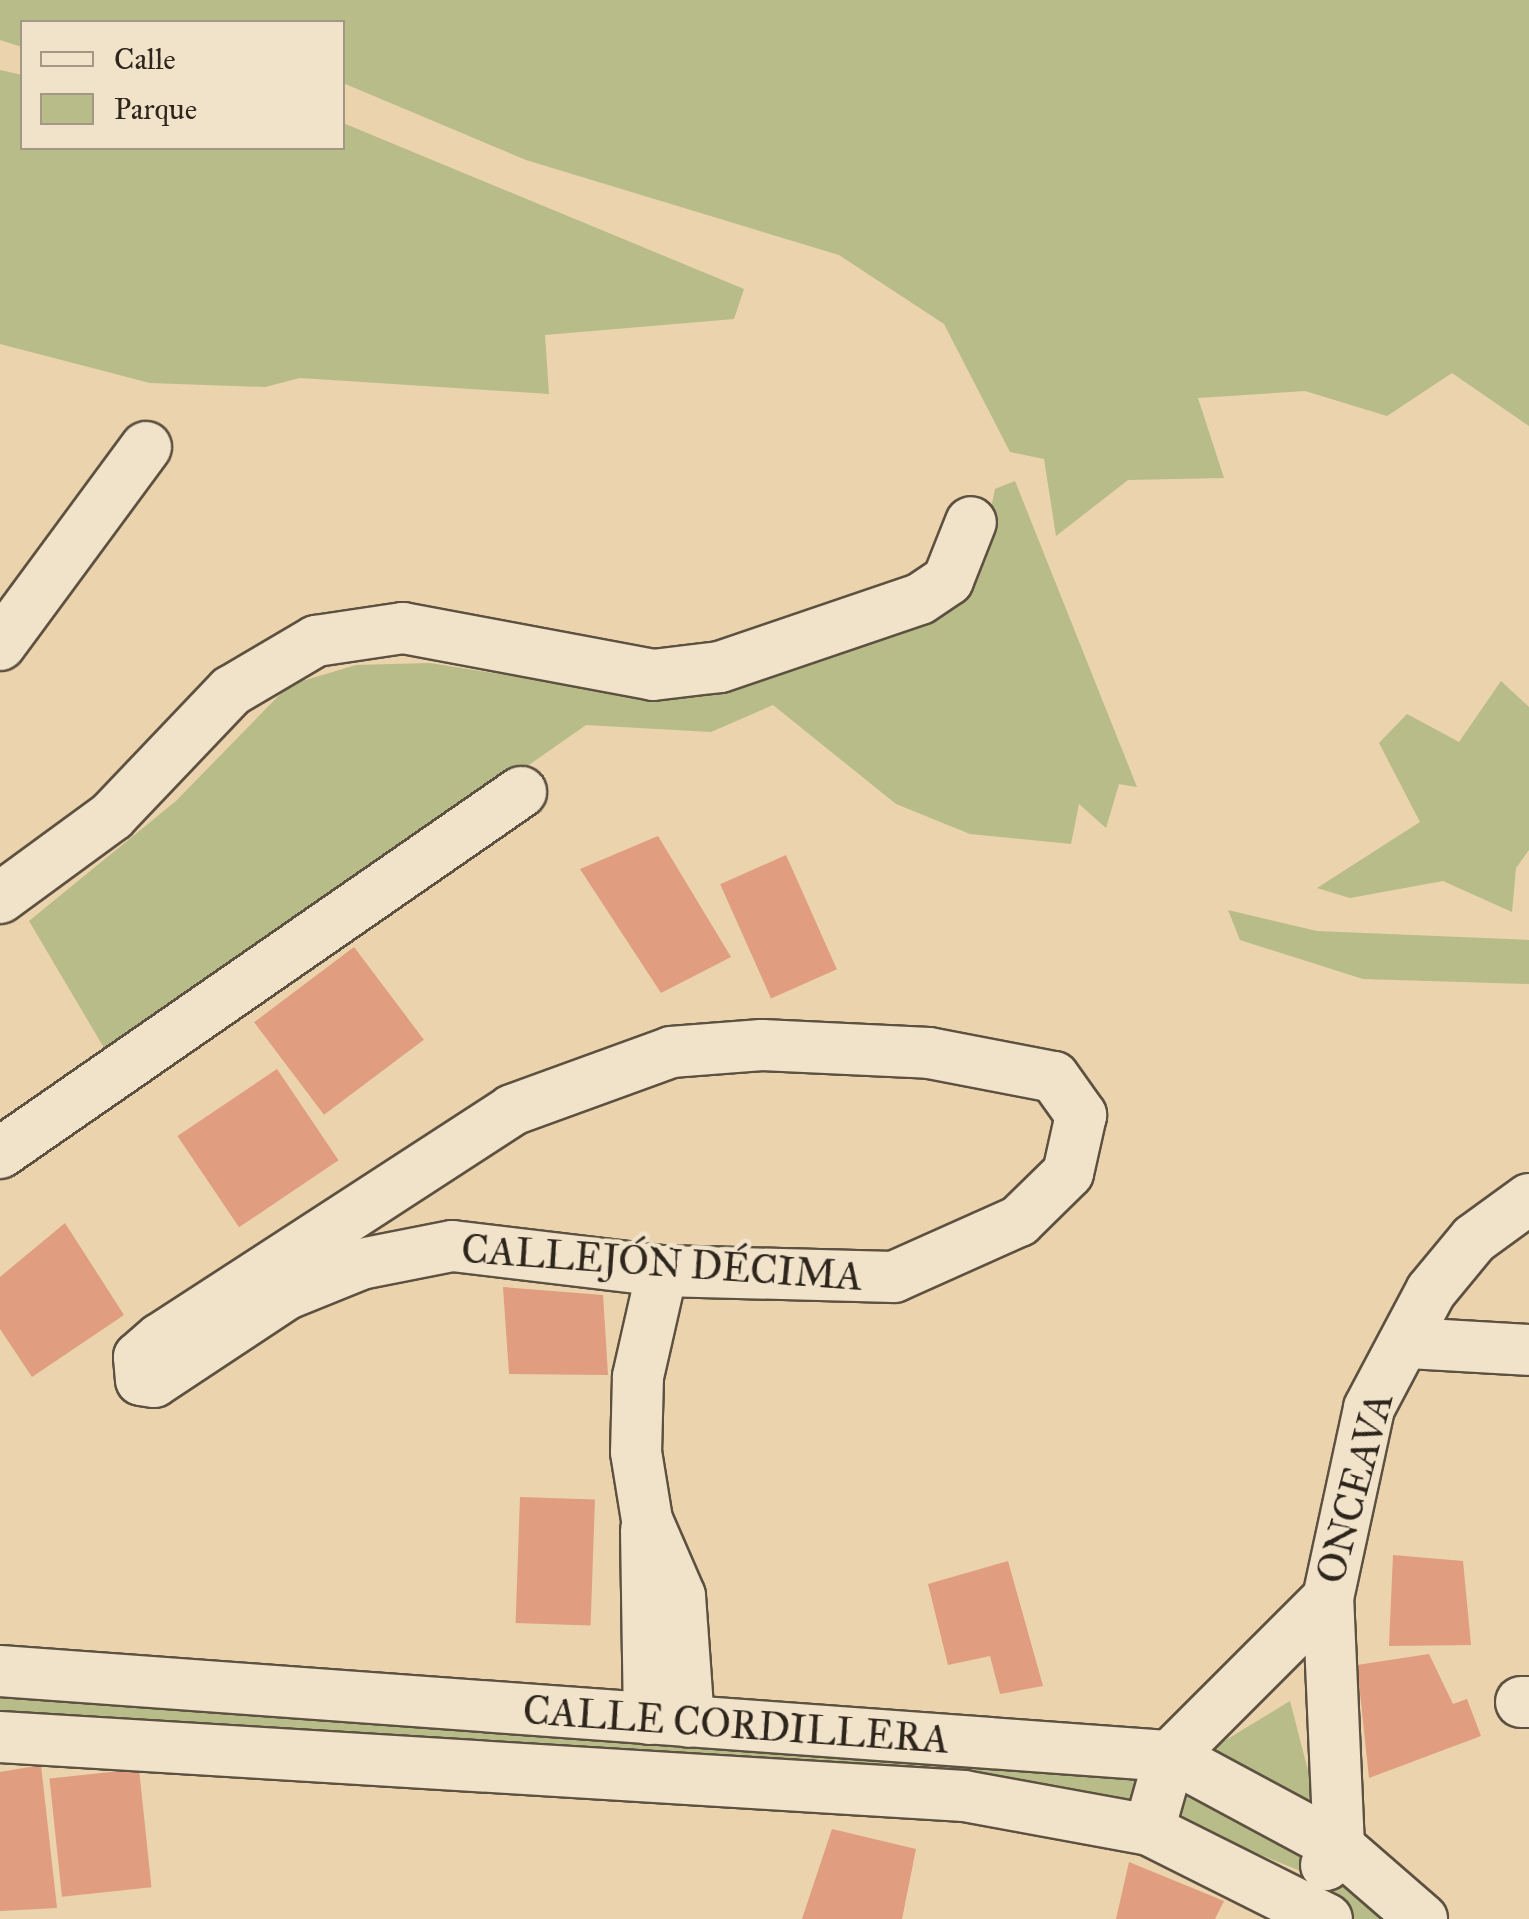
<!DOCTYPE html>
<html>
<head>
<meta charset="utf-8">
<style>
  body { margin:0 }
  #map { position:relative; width:1529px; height:1919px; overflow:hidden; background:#ead3ad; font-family:"IM FELL Great Primer",serif }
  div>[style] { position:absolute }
  .green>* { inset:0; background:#b7bc89 }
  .building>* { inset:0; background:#e09d7f; transform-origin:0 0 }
  .roads { filter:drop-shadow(2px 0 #5d5141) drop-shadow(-2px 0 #5d5141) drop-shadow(0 2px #5d5141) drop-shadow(0 -2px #5d5141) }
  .minor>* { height:50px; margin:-25px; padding:0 25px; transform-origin:25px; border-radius:25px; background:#f1e2ca }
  span { translate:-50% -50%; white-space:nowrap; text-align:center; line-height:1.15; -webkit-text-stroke:9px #f1e2ca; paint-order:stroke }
  .street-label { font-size:40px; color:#2e261d }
  .legend { position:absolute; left:20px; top:20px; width:325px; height:130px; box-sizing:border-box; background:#f1e2ca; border:2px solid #a39785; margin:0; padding:12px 18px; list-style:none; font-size:30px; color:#2e261d }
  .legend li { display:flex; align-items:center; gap:20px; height:50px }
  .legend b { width:50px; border:2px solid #a39785 }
</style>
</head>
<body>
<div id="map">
  <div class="green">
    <i style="clip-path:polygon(0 0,1529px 0,1529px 426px,1452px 373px,1387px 416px,1305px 391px,1198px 398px,1224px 478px,1128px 480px,1056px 536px,1044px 459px,1010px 452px,944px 324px,839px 255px,526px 160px,343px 83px,342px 22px,22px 22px,22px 47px,0 40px)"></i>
    <i style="clip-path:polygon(0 70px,22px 75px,22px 148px,342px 148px,343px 123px,744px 289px,734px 319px,545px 335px,549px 394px,300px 378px,265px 387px,150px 383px,0 344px)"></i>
    <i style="clip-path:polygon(1015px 481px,1137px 787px,1119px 784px,1106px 828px,1079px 804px,1071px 844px,970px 834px,896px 804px,773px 705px,711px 732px,586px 725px,110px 1058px,29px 921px,176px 801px,289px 685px,356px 665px,430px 663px,625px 694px,977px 574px,995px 489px)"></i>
    <i style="clip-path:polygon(1501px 681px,1529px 707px,1529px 850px,1516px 868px,1512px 912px,1443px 881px,1350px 898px,1317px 888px,1420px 822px,1379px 743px,1407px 714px,1459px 742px)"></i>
    <i style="clip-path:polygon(1228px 910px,1317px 931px,1529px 940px,1529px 984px,1363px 979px,1240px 940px)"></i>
    <i style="clip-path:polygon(0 1690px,1148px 1778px,1144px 1806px,0 1711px)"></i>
    <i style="clip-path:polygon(1290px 1701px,1319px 1813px,1201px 1755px)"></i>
    <i style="clip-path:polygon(1180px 1789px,1304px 1845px,1303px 1872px,1172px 1819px)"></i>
    <i style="clip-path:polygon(1336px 1874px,1389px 1919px,1352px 1919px,1319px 1893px)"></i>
  </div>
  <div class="building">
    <i style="clip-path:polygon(658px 836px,731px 957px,661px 993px,580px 869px)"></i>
    <i style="left:786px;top:855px;width:125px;height:72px;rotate:66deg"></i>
    <i style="left:354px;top:947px;width:116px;height:125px;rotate:53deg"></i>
    <i style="left:277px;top:1069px;width:110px;height:120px;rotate:56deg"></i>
    <i style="clip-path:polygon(65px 1223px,124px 1315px,32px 1377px,0 1329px,0 1277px)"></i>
    <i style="clip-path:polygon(503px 1287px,603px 1295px,608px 1375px,509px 1374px)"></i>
    <i style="left:520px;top:1497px;width:75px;height:126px;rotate:2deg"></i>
    <i style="clip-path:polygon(1393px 1555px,1463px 1561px,1471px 1645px,1389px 1646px)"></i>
    <i style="clip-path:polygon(1008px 1561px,1043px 1686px,1000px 1694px,990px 1656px,948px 1665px,928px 1584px)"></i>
    <i style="clip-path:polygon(1429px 1654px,1453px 1704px,1467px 1699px,1481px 1736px,1369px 1778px,1357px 1665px)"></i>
    <i style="clip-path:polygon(41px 1765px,57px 1908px,0 1911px,0 1772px)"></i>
    <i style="left:139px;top:1769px;width:119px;height:90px;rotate:84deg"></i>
    <i style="clip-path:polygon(832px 1829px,916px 1849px,902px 1919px,802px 1919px)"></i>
    <i style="clip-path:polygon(1129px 1862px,1224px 1901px,1215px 1919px,1116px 1919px)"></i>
  </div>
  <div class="roads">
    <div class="minor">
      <i style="left:0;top:645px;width:246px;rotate:-53.6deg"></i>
      <i style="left:0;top:898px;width:139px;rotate:-36.2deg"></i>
      <i style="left:112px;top:816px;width:173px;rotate:-46.4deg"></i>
      <i style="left:231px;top:691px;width:99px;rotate:-30.5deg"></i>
      <i style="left:316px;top:641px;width:88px;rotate:-8.5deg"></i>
      <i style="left:403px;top:628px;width:254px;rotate:10.6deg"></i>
      <i style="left:653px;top:675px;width:67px;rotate:-6.8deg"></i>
      <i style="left:720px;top:667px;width:211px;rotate:-18.8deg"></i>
      <i style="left:920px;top:599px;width:34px;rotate:-34deg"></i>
      <i style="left:948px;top:580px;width:62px;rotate:-68.4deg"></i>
      <i style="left:762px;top:1045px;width:167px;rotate:2.7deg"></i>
      <i style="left:929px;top:1053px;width:127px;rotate:10.9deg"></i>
      <i style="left:1054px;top:1077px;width:47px;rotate:54.6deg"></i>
      <i style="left:1081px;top:1115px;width:59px;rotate:102.6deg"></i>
      <i style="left:1068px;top:1173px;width:69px;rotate:135.6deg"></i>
      <i style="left:1019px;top:1221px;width:137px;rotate:155.9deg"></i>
      <i style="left:894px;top:1277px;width:232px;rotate:-178.5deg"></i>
      <i style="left:662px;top:1271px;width:211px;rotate:-173.2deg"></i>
      <i style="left:452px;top:1246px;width:93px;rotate:168.8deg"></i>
      <i style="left:361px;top:1264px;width:80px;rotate:157.9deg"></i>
      <i style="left:287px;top:1294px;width:159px;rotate:146.5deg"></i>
      <i style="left:154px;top:1382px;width:13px;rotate:-171deg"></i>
      <i style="left:141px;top:1380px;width:23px;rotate:-95deg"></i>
      <i style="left:139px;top:1357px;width:28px;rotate:-41deg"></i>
      <i style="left:160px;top:1339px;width:420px;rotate:-33deg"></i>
      <i style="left:512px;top:1110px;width:169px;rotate:-20deg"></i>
      <i style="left:671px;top:1052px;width:91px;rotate:-4.4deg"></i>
      <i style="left:0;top:1153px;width:634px;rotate:-34.72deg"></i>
      <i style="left:662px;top:1271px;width:109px;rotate:102.8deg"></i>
      <i style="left:638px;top:1377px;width:75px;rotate:91.5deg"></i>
      <i style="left:636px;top:1452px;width:69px;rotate:80.8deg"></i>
      <i style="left:647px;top:1520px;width:83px;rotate:66.5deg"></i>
      <i style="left:680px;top:1596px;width:126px;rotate:85.9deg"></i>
      <i style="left:1408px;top:1343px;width:121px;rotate:3.3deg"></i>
      <i style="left:646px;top:1530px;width:189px;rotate:89.1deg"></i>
      <i style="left:0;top:1671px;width:1173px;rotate:4.16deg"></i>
      <i style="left:1170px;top:1756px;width:192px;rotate:28.3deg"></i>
      <i style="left:1339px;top:1847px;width:110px;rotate:40.9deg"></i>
      <i style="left:1521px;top:1702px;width:8px"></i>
      <i style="left:0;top:1737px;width:966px;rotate:3.5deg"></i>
      <i style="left:964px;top:1796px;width:188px;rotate:10.4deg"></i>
      <i style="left:1149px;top:1830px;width:199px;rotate:26.6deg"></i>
      <i style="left:1149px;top:1830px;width:77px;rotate:-74.2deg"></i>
      <i style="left:1170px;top:1756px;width:223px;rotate:-45deg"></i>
      <i style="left:1326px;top:1865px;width:22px;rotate:-54deg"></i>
      <i style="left:1339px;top:1847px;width:249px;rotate:-92.5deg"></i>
      <i style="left:1328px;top:1598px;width:194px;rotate:-77.8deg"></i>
      <i style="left:1369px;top:1408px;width:132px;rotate:-62.1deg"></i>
      <i style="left:1431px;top:1291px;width:67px;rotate:-50.4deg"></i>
      <i style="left:1474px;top:1239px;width:68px;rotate:-36deg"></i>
    </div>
  </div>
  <div class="street-label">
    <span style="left:662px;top:1263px;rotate:4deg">CALLEJÓN DÉCIMA</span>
    <span style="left:1355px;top:1488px;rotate:-75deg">ONCEAVA</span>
    <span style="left:736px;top:1725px;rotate:4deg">CALLE CORDILLERA</span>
  </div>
  <ul class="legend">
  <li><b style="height:12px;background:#f1e2ca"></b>Calle</li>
  <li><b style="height:28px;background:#b7bc89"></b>Parque</li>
  </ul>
</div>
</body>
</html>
